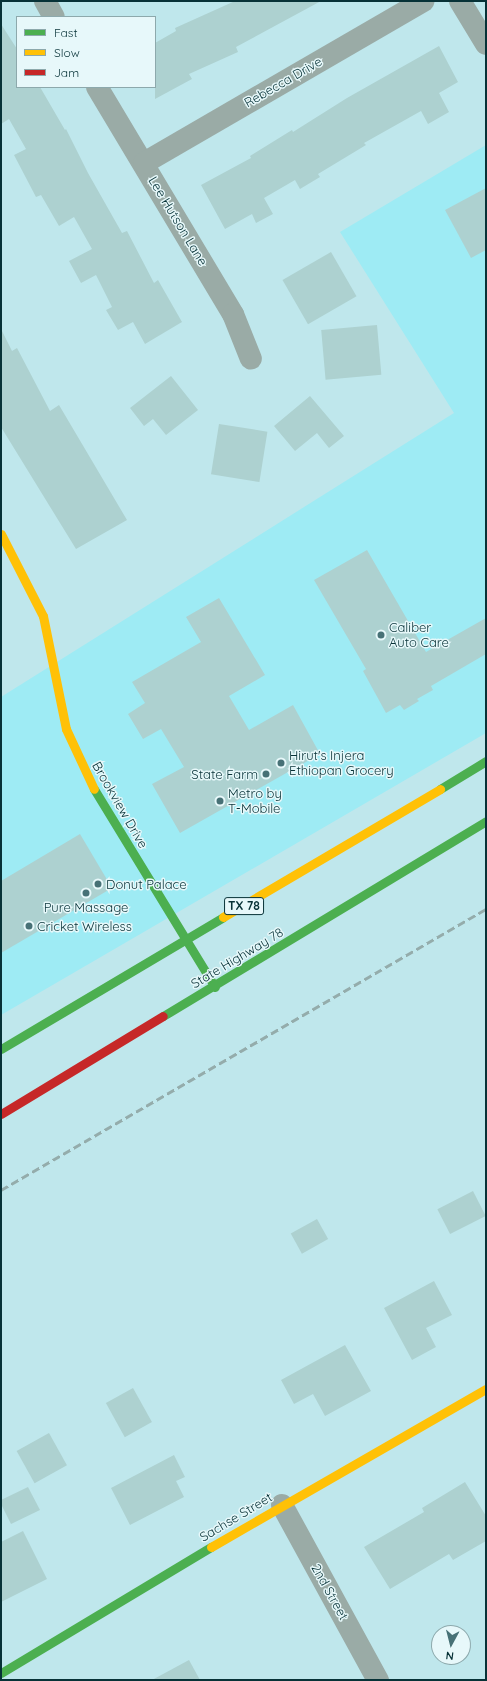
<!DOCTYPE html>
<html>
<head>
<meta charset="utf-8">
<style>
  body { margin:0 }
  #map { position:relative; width:487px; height:1681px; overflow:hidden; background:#bfe7ec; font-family:Quicksand,sans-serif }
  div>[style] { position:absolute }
  .built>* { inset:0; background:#9eebf4 }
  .building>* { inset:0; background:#add1d0; transform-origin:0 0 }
  .street>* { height:22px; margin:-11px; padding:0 11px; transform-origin:11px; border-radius:11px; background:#9aaba6 }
  .fast>* { height:9px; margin:-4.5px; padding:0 4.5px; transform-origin:4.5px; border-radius:4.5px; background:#4caf50 }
  .slow>* { height:9px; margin:-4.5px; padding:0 4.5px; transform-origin:4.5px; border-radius:4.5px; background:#ffc107 }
  .jam>* { height:9px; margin:-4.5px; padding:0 4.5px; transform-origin:4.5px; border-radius:4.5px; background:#c62828 }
  .rail>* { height:3px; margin-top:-1.5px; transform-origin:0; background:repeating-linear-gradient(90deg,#94acab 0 8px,transparent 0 12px) }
  .dots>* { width:11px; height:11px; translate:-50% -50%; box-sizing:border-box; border:2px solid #e7f8fa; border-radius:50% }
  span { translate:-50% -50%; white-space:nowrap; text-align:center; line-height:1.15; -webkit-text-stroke:3px #e7f8fa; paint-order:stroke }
  .shield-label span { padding:1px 3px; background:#e7f8fa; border:1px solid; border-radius:3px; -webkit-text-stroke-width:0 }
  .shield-label { font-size:12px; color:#073237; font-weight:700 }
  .street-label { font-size:13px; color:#073237 }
  .poi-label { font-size:13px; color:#073237 }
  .left { translate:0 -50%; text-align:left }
  .right { translate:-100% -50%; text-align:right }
  .frame { position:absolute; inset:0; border:2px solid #073237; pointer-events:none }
  .legend { position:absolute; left:16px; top:16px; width:140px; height:72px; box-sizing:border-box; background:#e7f8fa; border:1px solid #8da9ac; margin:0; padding:5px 7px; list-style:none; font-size:12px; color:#073237 }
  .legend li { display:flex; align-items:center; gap:8px; height:20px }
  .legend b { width:20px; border:1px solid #8da9ac }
  .north { position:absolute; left:431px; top:1625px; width:40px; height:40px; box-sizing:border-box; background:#e7f8fa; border:1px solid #8da9ac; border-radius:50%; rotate:187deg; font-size:11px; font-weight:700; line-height:16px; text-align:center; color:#073237 }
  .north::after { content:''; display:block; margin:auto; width:14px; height:18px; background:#477176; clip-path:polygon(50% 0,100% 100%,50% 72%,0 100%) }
</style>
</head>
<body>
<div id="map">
  <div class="built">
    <i style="clip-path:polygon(486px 145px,486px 733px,1px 1015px,1px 697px,454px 413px,340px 232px)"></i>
  </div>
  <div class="building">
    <i style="clip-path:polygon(235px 1px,321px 1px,236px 47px,238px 52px,189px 74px,192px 79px,155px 99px,155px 43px,176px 31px,175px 28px)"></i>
    <i style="clip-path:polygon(1px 24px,17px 49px,17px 87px,40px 87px,65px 130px,66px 129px,88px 173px,122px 233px,127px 231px,154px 283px,158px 280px,182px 322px,145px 344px,133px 322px,118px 330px,106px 310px,112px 307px,96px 275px,81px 283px,69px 261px,92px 249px,74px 217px,59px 226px,41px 195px,36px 197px,14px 155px,26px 149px,9px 119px,1px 124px)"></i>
    <i style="clip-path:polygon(439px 46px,458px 82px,439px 93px,449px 112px,428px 124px,421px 111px,364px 143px,366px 145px,318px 174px,320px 177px,300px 189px,295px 180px,264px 198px,273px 214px,256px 223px,252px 214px,225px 229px,201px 185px,251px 158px,250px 156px,292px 130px,293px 132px,347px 98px)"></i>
    <i style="clip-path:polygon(486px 188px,486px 250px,471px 258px,445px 210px)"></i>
    <i style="left:331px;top:252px;width:51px;height:56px;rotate:60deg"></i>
    <i style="left:377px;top:325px;width:50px;height:56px;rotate:85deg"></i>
    <i style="clip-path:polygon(1px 329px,12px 351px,17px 348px,50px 411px,59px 405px,127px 520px,76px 549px,1px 427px)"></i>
    <i style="clip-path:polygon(171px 376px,198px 410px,166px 435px,153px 419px,144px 426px,130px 408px)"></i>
    <i style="clip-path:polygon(310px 396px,344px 436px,329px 448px,317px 433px,295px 451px,274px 426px)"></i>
    <i style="left:219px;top:424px;width:49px;height:51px;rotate:9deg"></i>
    <i style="clip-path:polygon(367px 550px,426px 652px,486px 618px,486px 654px,431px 686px,433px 690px,417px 699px,419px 701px,404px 710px,400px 705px,386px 713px,363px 671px,366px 669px,314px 580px)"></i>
    <i style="clip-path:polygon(219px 598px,265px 675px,229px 696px,249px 730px,293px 705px,320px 754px,180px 833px,152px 784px,184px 767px,161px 729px,143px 739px,128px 714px,145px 703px,132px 682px,201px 642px,186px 617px)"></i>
    <i style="clip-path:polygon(80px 834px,112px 888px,1px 953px,1px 881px)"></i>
    <i style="left:473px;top:1191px;width:28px;height:40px;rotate:63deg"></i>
    <i style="left:317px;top:1219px;width:23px;height:30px;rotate:61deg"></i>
    <i style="clip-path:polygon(434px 1281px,452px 1315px,426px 1328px,436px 1347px,412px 1360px,384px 1308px)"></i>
    <i style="clip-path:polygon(345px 1345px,371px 1391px,325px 1416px,313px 1394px,294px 1404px,281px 1380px)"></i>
    <i style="left:133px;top:1388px;width:39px;height:31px;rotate:61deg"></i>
    <i style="left:49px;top:1433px;width:37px;height:37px;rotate:61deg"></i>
    <i style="clip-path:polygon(174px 1455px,185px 1477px,176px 1481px,184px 1497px,130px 1525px,111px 1488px)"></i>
    <i style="clip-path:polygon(465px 1482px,486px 1516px,486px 1541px,453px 1560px,449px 1554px,390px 1589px,364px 1547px,424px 1512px,422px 1508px)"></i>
    <i style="clip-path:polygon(28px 1487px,40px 1510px,11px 1524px,1px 1504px,1px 1500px)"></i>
    <i style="clip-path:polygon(23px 1531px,47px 1579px,1px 1602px,1px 1542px)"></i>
    <i style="clip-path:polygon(189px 1660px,200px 1680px,152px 1680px)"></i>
  </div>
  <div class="street">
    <i style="left:45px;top:1px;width:18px;rotate:61deg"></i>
    <i style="left:460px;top:1px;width:50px;rotate:58.8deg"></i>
    <i style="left:97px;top:87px;width:265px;rotate:59.1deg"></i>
    <i style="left:233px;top:314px;width:48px;rotate:68.2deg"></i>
    <i style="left:144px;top:163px;width:323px;rotate:-30.1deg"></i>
    <i style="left:282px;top:1505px;width:200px;rotate:61.3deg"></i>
  </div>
  <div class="fast">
    <i style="left:94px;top:789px;width:232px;rotate:58.6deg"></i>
    <i style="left:440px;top:789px;width:54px;rotate:-31.3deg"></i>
    <i style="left:163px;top:1016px;width:377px;rotate:-31.1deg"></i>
    <i style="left:1px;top:1049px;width:258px;rotate:-30.7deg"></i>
    <i style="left:1px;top:1673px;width:245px;rotate:-31deg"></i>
  </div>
  <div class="slow">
    <i style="left:1px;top:534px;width:92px;rotate:62.9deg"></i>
    <i style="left:43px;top:616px;width:115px;rotate:78.5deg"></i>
    <i style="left:66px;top:729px;width:66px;rotate:65deg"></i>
    <i style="left:223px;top:917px;width:252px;rotate:-30.5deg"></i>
    <i style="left:211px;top:1547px;width:317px;rotate:-29.9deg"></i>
  </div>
  <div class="jam">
    <i style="left:1px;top:1114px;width:189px;rotate:-31.2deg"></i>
  </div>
  <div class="rail">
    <i style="left:1px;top:1190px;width:561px;rotate:-30.09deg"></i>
  </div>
  <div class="dots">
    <i style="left:381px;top:635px;background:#477176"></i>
    <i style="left:281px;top:763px;background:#477176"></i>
    <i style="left:266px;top:774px;background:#477176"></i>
    <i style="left:220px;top:801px;background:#477176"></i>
    <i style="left:98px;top:884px;background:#477176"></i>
    <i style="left:86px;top:893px;background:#477176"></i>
    <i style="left:29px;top:926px;background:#477176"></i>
  </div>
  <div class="shield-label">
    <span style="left:244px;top:906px">TX 78</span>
  </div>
  <div class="street-label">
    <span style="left:283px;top:82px;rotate:-30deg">Rebecca Drive</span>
    <span style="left:178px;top:221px;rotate:59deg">Lee Hutson Lane</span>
    <span style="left:120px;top:805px;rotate:60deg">Brookview Drive</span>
    <span style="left:237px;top:958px;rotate:-31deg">State Highway 78</span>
    <span style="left:236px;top:1517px;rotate:-31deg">Sachse Street</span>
    <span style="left:330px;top:1592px;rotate:61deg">2nd Street</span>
  </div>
  <div class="poi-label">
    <span class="left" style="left:389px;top:635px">Caliber<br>Auto Care</span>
    <span class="left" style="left:289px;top:763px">Hirut's Injera<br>Ethiopan Grocery</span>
    <span class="right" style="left:258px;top:774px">State Farm</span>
    <span class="left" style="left:228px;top:801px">Metro by<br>T-Mobile</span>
    <span class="left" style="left:106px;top:884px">Donut Palace</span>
    <span style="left:86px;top:907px">Pure Massage</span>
    <span class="left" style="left:37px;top:926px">Cricket Wireless</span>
  </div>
  <div class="frame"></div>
  <ul class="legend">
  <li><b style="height:5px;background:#4caf50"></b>Fast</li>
  <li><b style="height:5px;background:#ffc107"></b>Slow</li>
  <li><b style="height:5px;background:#c62828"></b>Jam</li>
  </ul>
  <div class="north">N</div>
</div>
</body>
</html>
